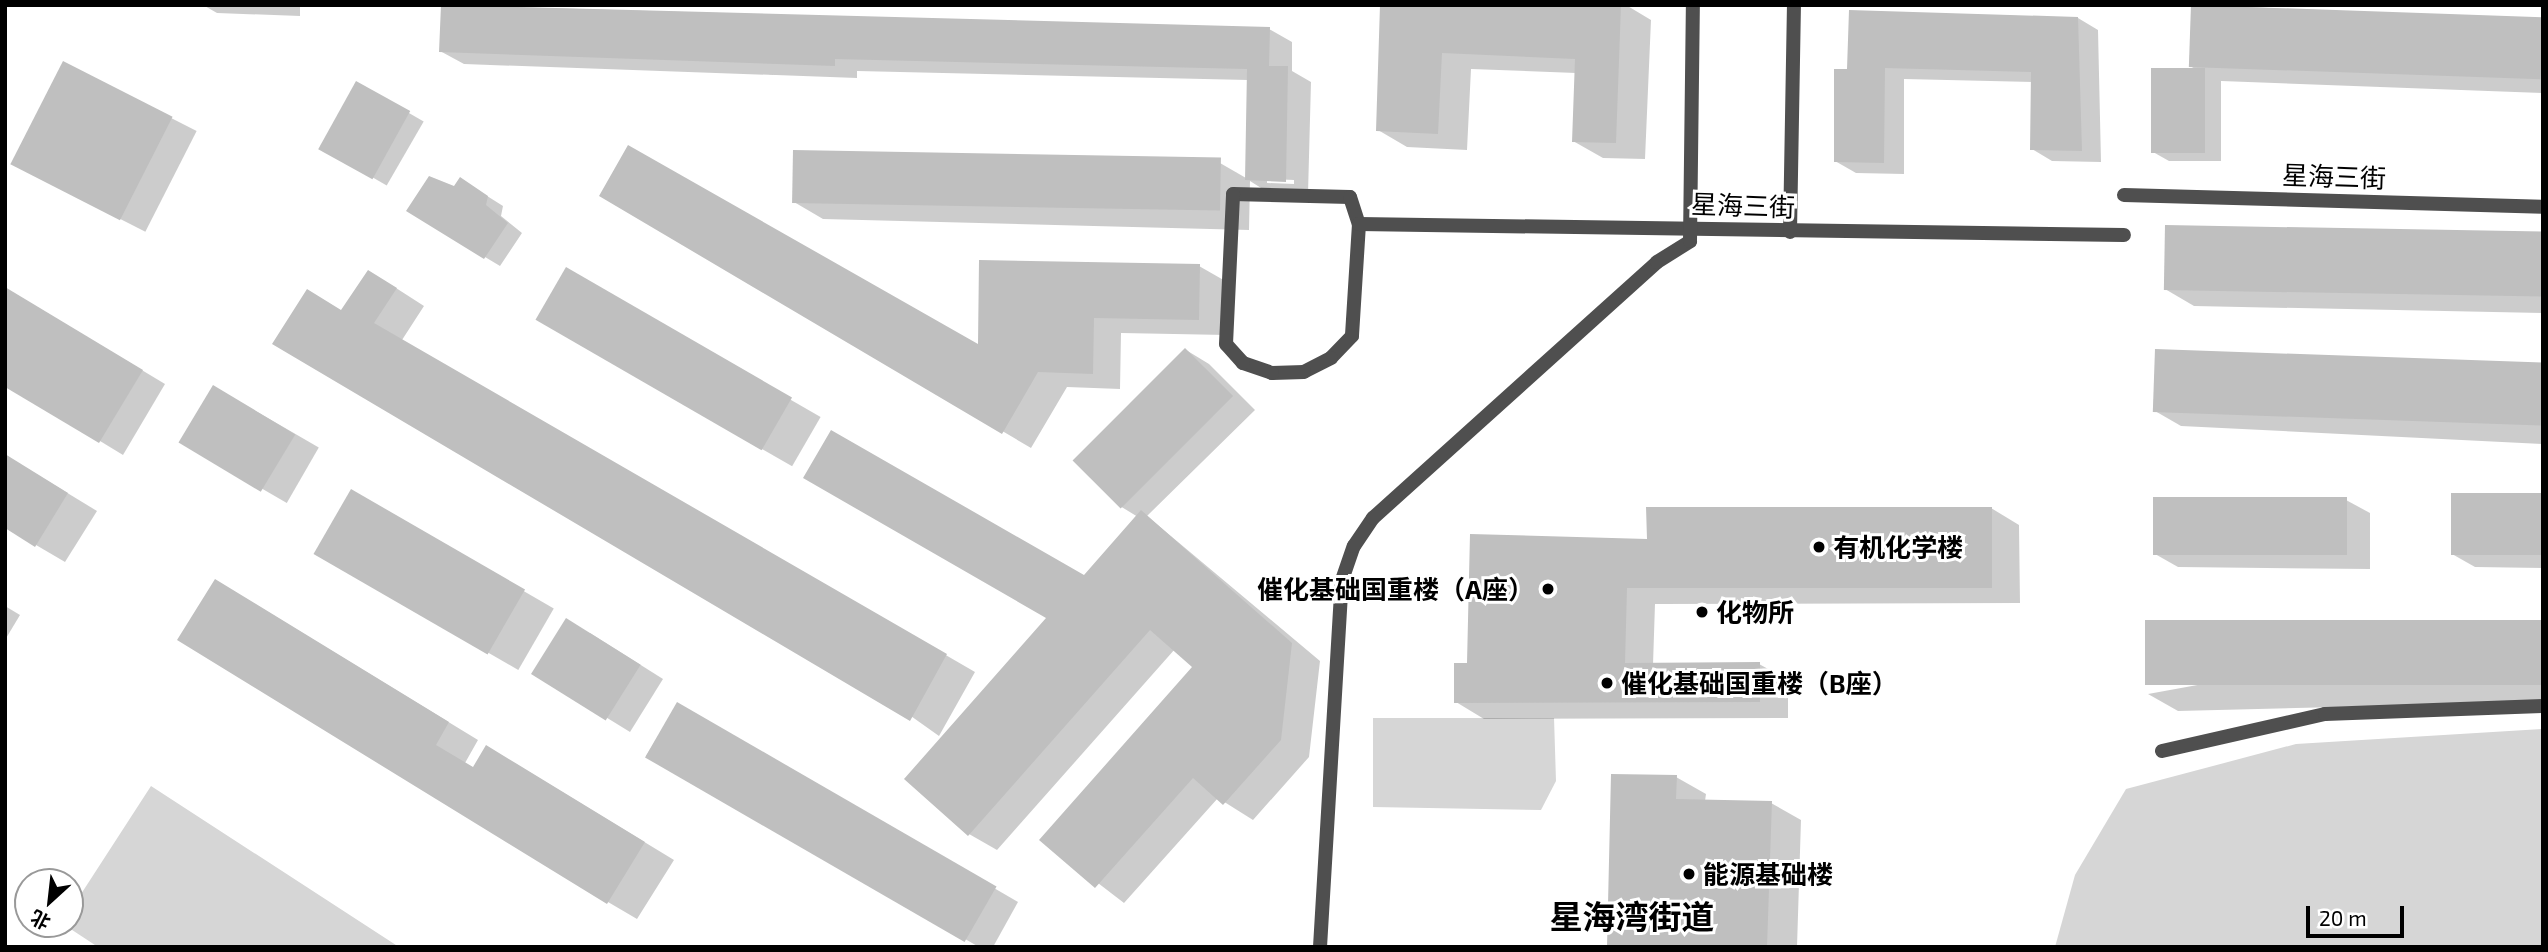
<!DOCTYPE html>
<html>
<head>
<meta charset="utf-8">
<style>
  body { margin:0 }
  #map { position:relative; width:2548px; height:952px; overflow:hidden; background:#fff; font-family:"Exo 2","Noto Sans SC",sans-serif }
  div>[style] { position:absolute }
  .green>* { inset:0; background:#d6d6d6 }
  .shadow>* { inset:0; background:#0003; transform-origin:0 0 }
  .building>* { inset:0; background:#bfbfbf; transform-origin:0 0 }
  .minor>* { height:14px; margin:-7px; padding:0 7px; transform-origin:7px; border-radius:7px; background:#4f4f4f }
  .dots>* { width:19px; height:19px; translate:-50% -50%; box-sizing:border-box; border:4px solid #fff; border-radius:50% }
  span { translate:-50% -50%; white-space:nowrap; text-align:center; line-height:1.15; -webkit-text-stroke:6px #fff; paint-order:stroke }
  .street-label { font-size:26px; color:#000 }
  .poi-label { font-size:26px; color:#000; font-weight:700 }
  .left { translate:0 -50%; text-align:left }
  .right { translate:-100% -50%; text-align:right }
  .district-label { font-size:33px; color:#000; font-weight:700 }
  .frame { position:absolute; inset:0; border:7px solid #000; pointer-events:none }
  .north { position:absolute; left:14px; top:868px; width:70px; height:70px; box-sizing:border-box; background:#fff; border:2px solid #999; border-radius:50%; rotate:207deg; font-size:19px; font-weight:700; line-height:28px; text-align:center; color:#000 }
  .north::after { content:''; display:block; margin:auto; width:24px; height:32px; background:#000; clip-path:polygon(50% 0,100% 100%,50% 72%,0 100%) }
  .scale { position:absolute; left:2306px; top:906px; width:98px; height:32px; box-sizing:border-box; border:4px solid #000; border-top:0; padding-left:9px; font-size:21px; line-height:24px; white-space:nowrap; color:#000; -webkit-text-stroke:5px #fff; paint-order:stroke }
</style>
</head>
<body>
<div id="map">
  <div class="green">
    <i style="clip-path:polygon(1373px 718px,1554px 718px,1556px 781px,1541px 810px,1373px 807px)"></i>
    <i style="clip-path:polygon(2543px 729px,2543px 947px,2055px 947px,2075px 875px,2126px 789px,2296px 744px)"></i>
    <i style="clip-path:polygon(151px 786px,399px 947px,98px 947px,63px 924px,70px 924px,70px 911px)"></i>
  </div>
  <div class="shadow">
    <i style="clip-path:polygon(203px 5px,300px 5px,300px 16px,217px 13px)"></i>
    <i style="clip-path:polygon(evenodd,442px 5px,1269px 29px,1292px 42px,1292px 71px,1311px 82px,1308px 194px,1269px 193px,1250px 181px,1249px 230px,823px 219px,794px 202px,1220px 163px,1246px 178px,1248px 80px,857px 71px,857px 78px,464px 64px,440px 51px,442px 5px,1267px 179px,1294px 180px,1294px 184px,1267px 183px,1267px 179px)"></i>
    <i style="clip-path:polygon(1382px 5px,1626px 5px,1651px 20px,1645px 159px,1603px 158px,1573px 141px,1576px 73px,1471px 69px,1467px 150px,1407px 147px,1378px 130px)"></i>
    <i style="clip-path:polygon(2192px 5px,2543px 19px,2543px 93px,2221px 81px,2221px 161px,2169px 161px,2153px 152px,2197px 70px,2190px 66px)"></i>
    <i style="clip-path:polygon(2078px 18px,2098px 30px,2101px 162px,2052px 161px,2032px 149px,2033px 82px,1904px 79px,1904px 174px,1856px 173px,1835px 161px,1849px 71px)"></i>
    <i style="left:63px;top:63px;width:150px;height:113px;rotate:27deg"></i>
    <i style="left:357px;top:83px;width:77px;height:74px;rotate:30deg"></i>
    <i style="clip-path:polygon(455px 188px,476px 189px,503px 206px,501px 216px,522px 233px,500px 266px,485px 257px)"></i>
    <i style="clip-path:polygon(601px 195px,979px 347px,1199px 266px,1227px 282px,1226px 335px,1121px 333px,1120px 389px,1067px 387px,1031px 448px)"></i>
    <i style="clip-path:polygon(2543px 235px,2543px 313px,2194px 306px,2165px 289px)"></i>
    <i style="left:566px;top:270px;width:294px;height:57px;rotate:30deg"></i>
    <i style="clip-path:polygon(396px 288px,424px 306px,402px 340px,975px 672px,939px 736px,342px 312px)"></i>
    <i style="clip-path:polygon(32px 304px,165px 384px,123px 455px,100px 441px)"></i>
    <i style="clip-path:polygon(1186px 350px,1209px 364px,1255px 410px,1147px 516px,1320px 661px,1309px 757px,1253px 820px,1218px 798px,1124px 903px,1042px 840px,1195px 667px,1175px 649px,997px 850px,969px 834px,1084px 577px,1138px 517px,1120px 506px)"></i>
    <i style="clip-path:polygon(2543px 366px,2543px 444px,2181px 426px,2155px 411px)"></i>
    <i style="left:214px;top:387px;width:121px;height:64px;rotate:30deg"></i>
    <i style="clip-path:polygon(5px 455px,97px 511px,65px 562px,36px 545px)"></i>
    <i style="left:352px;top:492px;width:233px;height:71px;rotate:30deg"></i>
    <i style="clip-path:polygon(2543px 495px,2543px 568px,2475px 567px,2452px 554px)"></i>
    <i style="clip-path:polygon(2346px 500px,2370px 513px,2370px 569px,2178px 567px,2155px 554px)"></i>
    <i style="clip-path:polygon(1991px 508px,2019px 525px,2020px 603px,1655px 604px,1653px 665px,1759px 664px,1788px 680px,1788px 718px,1484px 719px,1456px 702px,1469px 665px,1648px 541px)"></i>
    <i style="clip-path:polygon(245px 598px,478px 740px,465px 763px,474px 768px,516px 764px,674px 860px,637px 919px,608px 902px)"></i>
    <i style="clip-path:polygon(5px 606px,20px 615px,5px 640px)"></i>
    <i style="clip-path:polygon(2543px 622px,2543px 702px,2178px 711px,2148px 694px)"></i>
    <i style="clip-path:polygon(590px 633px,663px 679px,630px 732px,534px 673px)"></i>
    <i style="clip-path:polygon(678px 704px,1018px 902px,993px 947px,979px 947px,646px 756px)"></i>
    <i style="clip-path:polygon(1676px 777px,1706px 794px,1705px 801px,1771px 803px,1801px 820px,1797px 947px,1609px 947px)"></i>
  </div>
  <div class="building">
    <i style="clip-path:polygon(441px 5px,1270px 27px,1269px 66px,1288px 66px,1286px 182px,1245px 180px,1247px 69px,835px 59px,835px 66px,439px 52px)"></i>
    <i style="clip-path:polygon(1380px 5px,1621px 5px,1616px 143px,1572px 142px,1575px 59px,1442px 53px,1438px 134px,1376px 131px)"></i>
    <i style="left:2191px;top:5px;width:352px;height:62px;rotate:2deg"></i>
    <i style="clip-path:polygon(1849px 10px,2078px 17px,2082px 151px,2030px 150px,2031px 72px,1885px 68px,1884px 163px,1834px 162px,1834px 69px,1847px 69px)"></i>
    <i style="left:63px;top:61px;width:123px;height:116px;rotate:27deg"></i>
    <i style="left:2151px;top:68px;width:54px;height:85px"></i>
    <i style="left:356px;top:81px;width:62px;height:78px;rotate:29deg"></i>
    <i style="clip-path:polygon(628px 145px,978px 344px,979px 260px,1200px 264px,1199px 320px,1094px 318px,1093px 374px,1038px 372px,1002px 434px,599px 196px)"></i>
    <i style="left:793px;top:150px;width:428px;height:53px;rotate:1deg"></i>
    <i style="clip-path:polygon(429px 176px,454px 186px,460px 177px,488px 196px,486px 205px,508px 223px,484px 259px,406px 211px)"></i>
    <i style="left:2165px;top:225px;width:378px;height:65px;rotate:1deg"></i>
    <i style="left:566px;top:267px;width:261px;height:61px;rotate:30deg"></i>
    <i style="clip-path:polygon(368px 270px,397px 288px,374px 323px,947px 654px,910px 721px,272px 344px,307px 289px,341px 310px)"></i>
    <i style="clip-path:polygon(5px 287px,143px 370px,99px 443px,5px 387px)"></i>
    <i style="left:1185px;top:348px;width:68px;height:159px;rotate:45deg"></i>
    <i style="left:2155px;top:349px;width:388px;height:63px;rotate:2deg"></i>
    <i style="left:213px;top:385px;width:96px;height:67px;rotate:31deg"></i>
    <i style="clip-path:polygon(831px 430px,1084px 575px,1141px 510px,1292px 643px,1281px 740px,1223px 805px,1193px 778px,1095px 888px,1039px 840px,1192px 667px,1150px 630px,968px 836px,904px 779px,1046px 618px,803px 478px)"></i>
    <i style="clip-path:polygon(5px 454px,68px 493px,35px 547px,5px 528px)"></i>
    <i style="left:351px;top:489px;width:201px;height:75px;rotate:30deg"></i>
    <i style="left:2451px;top:493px;width:92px;height:62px"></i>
    <i style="left:2153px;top:497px;width:194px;height:58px"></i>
    <i style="clip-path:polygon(1646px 507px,1992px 507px,1992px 588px,1627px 588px,1625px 663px,1760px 662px,1760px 702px,1454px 703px,1454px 663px,1467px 663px,1470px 534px,1647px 539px)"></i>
    <i style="clip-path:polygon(215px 579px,449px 722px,436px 745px,473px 767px,486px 745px,645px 842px,607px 904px,177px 640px)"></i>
    <i style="left:566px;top:618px;width:88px;height:66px;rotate:32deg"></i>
    <i style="left:2543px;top:620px;width:65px;height:398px;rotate:90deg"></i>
    <i style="left:677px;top:702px;width:369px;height:64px;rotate:30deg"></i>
    <i style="clip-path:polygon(1611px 774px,1677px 775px,1676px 799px,1772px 801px,1767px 947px,1607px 947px)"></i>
  </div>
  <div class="minor">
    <i style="left:1233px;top:194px;width:117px;rotate:1.5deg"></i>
    <i style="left:1350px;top:197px;width:28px;rotate:72deg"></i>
    <i style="left:1359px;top:224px;width:112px;rotate:93.6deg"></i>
    <i style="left:1352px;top:336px;width:30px;rotate:134deg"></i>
    <i style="left:1331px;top:358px;width:30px;rotate:153deg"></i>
    <i style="left:1304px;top:372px;width:32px;rotate:178deg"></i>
    <i style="left:1272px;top:373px;width:31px;rotate:-161deg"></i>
    <i style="left:1243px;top:363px;width:25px;rotate:-132deg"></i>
    <i style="left:1226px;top:344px;width:150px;rotate:-87.3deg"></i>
    <i style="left:2124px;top:195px;width:419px;rotate:1.6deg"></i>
    <i style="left:1359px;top:224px;width:765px;rotate:0.82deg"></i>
    <i style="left:1790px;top:232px;width:227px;rotate:-89deg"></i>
    <i style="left:2162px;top:751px;width:167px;rotate:-12.8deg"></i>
    <i style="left:2325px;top:714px;width:218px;rotate:-2.1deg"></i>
    <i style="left:1320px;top:947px;width:368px;rotate:-86.6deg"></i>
    <i style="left:1342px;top:580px;width:36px;rotate:-71deg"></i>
    <i style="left:1354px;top:546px;width:34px;rotate:-56deg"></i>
    <i style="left:1373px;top:518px;width:382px;rotate:-42deg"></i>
    <i style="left:1657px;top:262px;width:39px;rotate:-32deg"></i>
    <i style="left:1690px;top:241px;width:236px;rotate:-89.3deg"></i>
  </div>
  <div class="dots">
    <i style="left:1819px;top:547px;background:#000"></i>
    <i style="left:1548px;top:589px;background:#000"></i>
    <i style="left:1702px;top:612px;background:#000"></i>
    <i style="left:1607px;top:683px;background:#000"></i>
    <i style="left:1689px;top:874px;background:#000"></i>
  </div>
  <div class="street-label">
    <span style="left:2334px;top:176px;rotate:2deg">星海三街</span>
    <span style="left:1743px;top:205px;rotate:2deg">星海三街</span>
  </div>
  <div class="poi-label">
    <span class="left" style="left:1833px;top:547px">有机化学楼</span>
    <span class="right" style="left:1534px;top:589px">催化基础国重楼（A座）</span>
    <span class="left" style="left:1716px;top:612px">化物所</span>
    <span class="left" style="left:1621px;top:683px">催化基础国重楼（B座）</span>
    <span class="left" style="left:1703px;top:874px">能源基础楼</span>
  </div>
  <div class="district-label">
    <span style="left:1632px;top:917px">星海湾街道</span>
  </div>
  <div class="frame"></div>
  <div class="north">北</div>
  <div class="scale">20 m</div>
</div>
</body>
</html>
